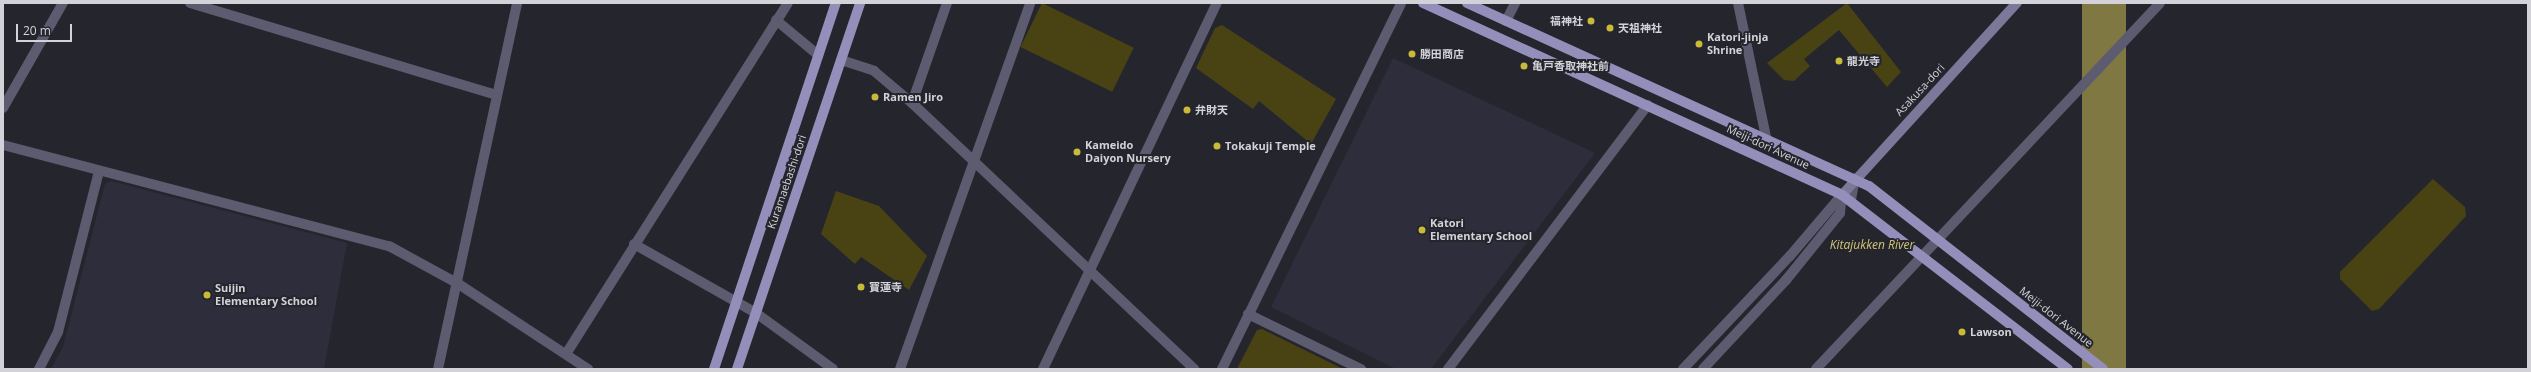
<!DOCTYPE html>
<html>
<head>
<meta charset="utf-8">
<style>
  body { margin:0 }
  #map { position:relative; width:2531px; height:372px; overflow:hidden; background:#25252d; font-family:"Open Sans","Noto Sans JP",sans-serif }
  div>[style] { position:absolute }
  .built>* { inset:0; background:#2e2d3c }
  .green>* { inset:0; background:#494314; transform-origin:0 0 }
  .water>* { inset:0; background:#7f7843; transform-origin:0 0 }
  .pier>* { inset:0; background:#25252d; transform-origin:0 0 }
  .minor>* { height:10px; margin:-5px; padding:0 5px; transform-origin:5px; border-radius:5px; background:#5c5b6f }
  .tertiary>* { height:10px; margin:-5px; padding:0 5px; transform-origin:5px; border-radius:5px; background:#5c5b6f }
  .secondary>* { height:10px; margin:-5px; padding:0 5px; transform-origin:5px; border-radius:5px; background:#7b7899 }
  .primary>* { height:10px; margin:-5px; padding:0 5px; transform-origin:5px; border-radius:5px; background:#938fba }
  .dots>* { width:11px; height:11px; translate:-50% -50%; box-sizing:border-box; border:2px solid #25252d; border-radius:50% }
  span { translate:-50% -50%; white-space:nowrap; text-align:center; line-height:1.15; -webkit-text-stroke:4px #25252d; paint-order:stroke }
  .poi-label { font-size:11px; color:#d2d2d8; font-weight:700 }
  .right { translate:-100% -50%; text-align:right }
  .left { translate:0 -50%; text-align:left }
  .street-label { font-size:11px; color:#d2d2d8 }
  .water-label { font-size:12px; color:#d0c574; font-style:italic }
  .frame { position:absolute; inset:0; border:4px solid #d2d2d8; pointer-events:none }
  .scale { position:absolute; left:16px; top:24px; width:56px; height:18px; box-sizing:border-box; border:2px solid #d2d2d8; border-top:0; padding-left:5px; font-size:12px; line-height:14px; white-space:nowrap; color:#d2d2d8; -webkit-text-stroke:3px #25252d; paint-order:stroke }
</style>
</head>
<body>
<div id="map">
  <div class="built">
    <i style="clip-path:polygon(1393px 58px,1595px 153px,1431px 369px,1396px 369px,1271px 307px)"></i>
    <i style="clip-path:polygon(111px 181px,347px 243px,324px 369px,51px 369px,63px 347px,105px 184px)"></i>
  </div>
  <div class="green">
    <i style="left:1042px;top:3px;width:102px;height:49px;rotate:26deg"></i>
    <i style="clip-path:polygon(1847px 3px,1901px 72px,1887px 87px,1839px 30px,1804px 59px,1810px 66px,1794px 81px,1784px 80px,1767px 63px)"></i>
    <i style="clip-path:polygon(1222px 25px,1336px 99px,1311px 144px,1259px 101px,1253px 109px,1196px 68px,1215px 28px)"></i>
    <i style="clip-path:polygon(2433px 179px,2465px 207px,2466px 216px,2379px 309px,2372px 311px,2340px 279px,2340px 272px)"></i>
    <i style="clip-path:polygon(836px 191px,879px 206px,927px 256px,909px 290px,861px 257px,855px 264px,821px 234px)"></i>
    <i style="clip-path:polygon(1262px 329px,1343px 369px,1237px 369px,1257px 330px)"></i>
  </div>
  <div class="water">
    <i style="left:2082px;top:3px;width:44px;height:507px"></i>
  </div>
  <div class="pier">
    <i style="left:1904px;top:183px;width:38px;height:63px;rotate:39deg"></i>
  </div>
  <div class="minor">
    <i style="left:190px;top:3px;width:320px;rotate:16.7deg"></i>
    <i style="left:1738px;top:3px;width:137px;rotate:78.2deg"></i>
    <i style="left:776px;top:20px;width:55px;rotate:39.8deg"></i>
    <i style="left:1506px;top:21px;width:20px;rotate:-63deg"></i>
    <i style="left:912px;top:103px;width:106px;rotate:-70.7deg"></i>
    <i style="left:3px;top:108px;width:121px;rotate:-60.3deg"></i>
    <i style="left:3px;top:145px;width:399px;rotate:14.7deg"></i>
    <i style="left:389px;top:246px;width:77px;rotate:28.6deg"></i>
    <i style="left:457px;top:283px;width:157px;rotate:33.3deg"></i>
    <i style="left:1851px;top:200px;width:22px;rotate:-80deg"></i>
    <i style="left:634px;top:244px;width:140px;rotate:29.5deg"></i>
    <i style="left:756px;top:313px;width:95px;rotate:36deg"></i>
    <i style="left:1248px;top:314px;width:126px;rotate:26deg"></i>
    <i style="left:566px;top:354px;width:415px;rotate:-57.7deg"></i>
    <i style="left:39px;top:369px;width:42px;rotate:-62.8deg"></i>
    <i style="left:58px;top:332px;width:166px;rotate:-75.7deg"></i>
    <i style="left:438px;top:369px;width:374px;rotate:-77.8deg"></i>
    <i style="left:900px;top:369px;width:388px;rotate:-70.4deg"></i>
    <i style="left:1043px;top:369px;width:405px;rotate:-64.6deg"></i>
    <i style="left:1448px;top:369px;width:331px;rotate:-52.9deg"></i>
    <i style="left:1683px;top:369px;width:156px;rotate:-46.6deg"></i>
    <i style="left:1790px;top:256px;width:80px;rotate:-49.6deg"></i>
    <i style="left:1703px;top:369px;width:122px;rotate:-47deg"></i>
    <i style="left:1786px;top:280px;width:86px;rotate:-51.1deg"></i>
    <i style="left:1840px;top:213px;width:18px;rotate:-84deg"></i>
    <i style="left:1816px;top:369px;width:502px;rotate:-46.77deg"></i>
  </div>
  <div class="tertiary">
    <i style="left:841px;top:60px;width:35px;rotate:18deg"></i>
    <i style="left:874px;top:71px;width:50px;rotate:40.1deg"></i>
    <i style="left:912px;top:103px;width:388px;rotate:43.3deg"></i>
    <i style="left:1222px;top:369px;width:407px;rotate:-63.9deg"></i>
  </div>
  <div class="secondary">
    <i style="left:1842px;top:195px;width:260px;rotate:-47.7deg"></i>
  </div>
  <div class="primary">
    <i style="left:1423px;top:3px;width:461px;rotate:24.6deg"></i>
    <i style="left:1842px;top:195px;width:285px;rotate:37.6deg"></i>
    <i style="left:1467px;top:3px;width:442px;rotate:24.5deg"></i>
    <i style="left:1869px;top:186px;width:297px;rotate:38deg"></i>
    <i style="left:714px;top:369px;width:386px;rotate:-71.6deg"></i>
    <i style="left:737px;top:369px;width:386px;rotate:-71.4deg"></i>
  </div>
  <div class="dots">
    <i style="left:1591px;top:21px;background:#caba3a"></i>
    <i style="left:1610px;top:28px;background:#caba3a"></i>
    <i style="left:1699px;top:44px;background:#caba3a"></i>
    <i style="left:1412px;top:54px;background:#caba3a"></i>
    <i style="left:1839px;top:61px;background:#caba3a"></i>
    <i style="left:1524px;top:66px;background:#caba3a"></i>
    <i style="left:875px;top:97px;background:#caba3a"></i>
    <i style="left:1187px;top:110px;background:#caba3a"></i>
    <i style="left:1217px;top:146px;background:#caba3a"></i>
    <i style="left:1077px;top:152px;background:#caba3a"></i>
    <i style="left:1422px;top:230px;background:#caba3a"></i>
    <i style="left:861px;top:287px;background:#caba3a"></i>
    <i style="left:207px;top:295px;background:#caba3a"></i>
    <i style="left:1962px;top:332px;background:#caba3a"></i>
  </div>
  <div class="poi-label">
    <span class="right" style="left:1583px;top:21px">福神社</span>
    <span class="left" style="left:1618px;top:28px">天祖神社</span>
    <span class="left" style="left:1707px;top:44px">Katori-jinja<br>Shrine</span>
    <span class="left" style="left:1420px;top:54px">勝田商店</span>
    <span class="left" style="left:1847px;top:61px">龍光寺</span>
    <span class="left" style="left:1532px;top:66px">亀戸香取神社前</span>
    <span class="left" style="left:883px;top:97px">Ramen Jiro</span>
    <span class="left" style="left:1195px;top:110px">弁財天</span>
    <span class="left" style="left:1085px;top:152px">Kameido<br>Daiyon Nursery</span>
    <span class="left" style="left:1225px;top:146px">Tokakuji Temple</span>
    <span class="left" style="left:1430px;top:230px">Katori<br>Elementary School</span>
    <span class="left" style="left:869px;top:287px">寶蓮寺</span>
    <span class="left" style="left:215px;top:295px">Suijin<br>Elementary School</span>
    <span class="left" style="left:1970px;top:332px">Lawson</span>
  </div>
  <div class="street-label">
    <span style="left:1920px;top:90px;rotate:-47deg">Asakusa-dori</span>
    <span style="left:1768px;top:147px;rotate:25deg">Meiji-dori Avenue</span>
    <span style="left:787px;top:182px;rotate:-71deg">Kuramaebashi-dori</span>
    <span style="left:2056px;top:317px;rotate:38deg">Meiji-dori Avenue</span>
  </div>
  <div class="water-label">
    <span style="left:1872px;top:245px">Kitajukken River</span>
  </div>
  <div class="frame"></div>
  <div class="scale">20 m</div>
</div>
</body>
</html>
